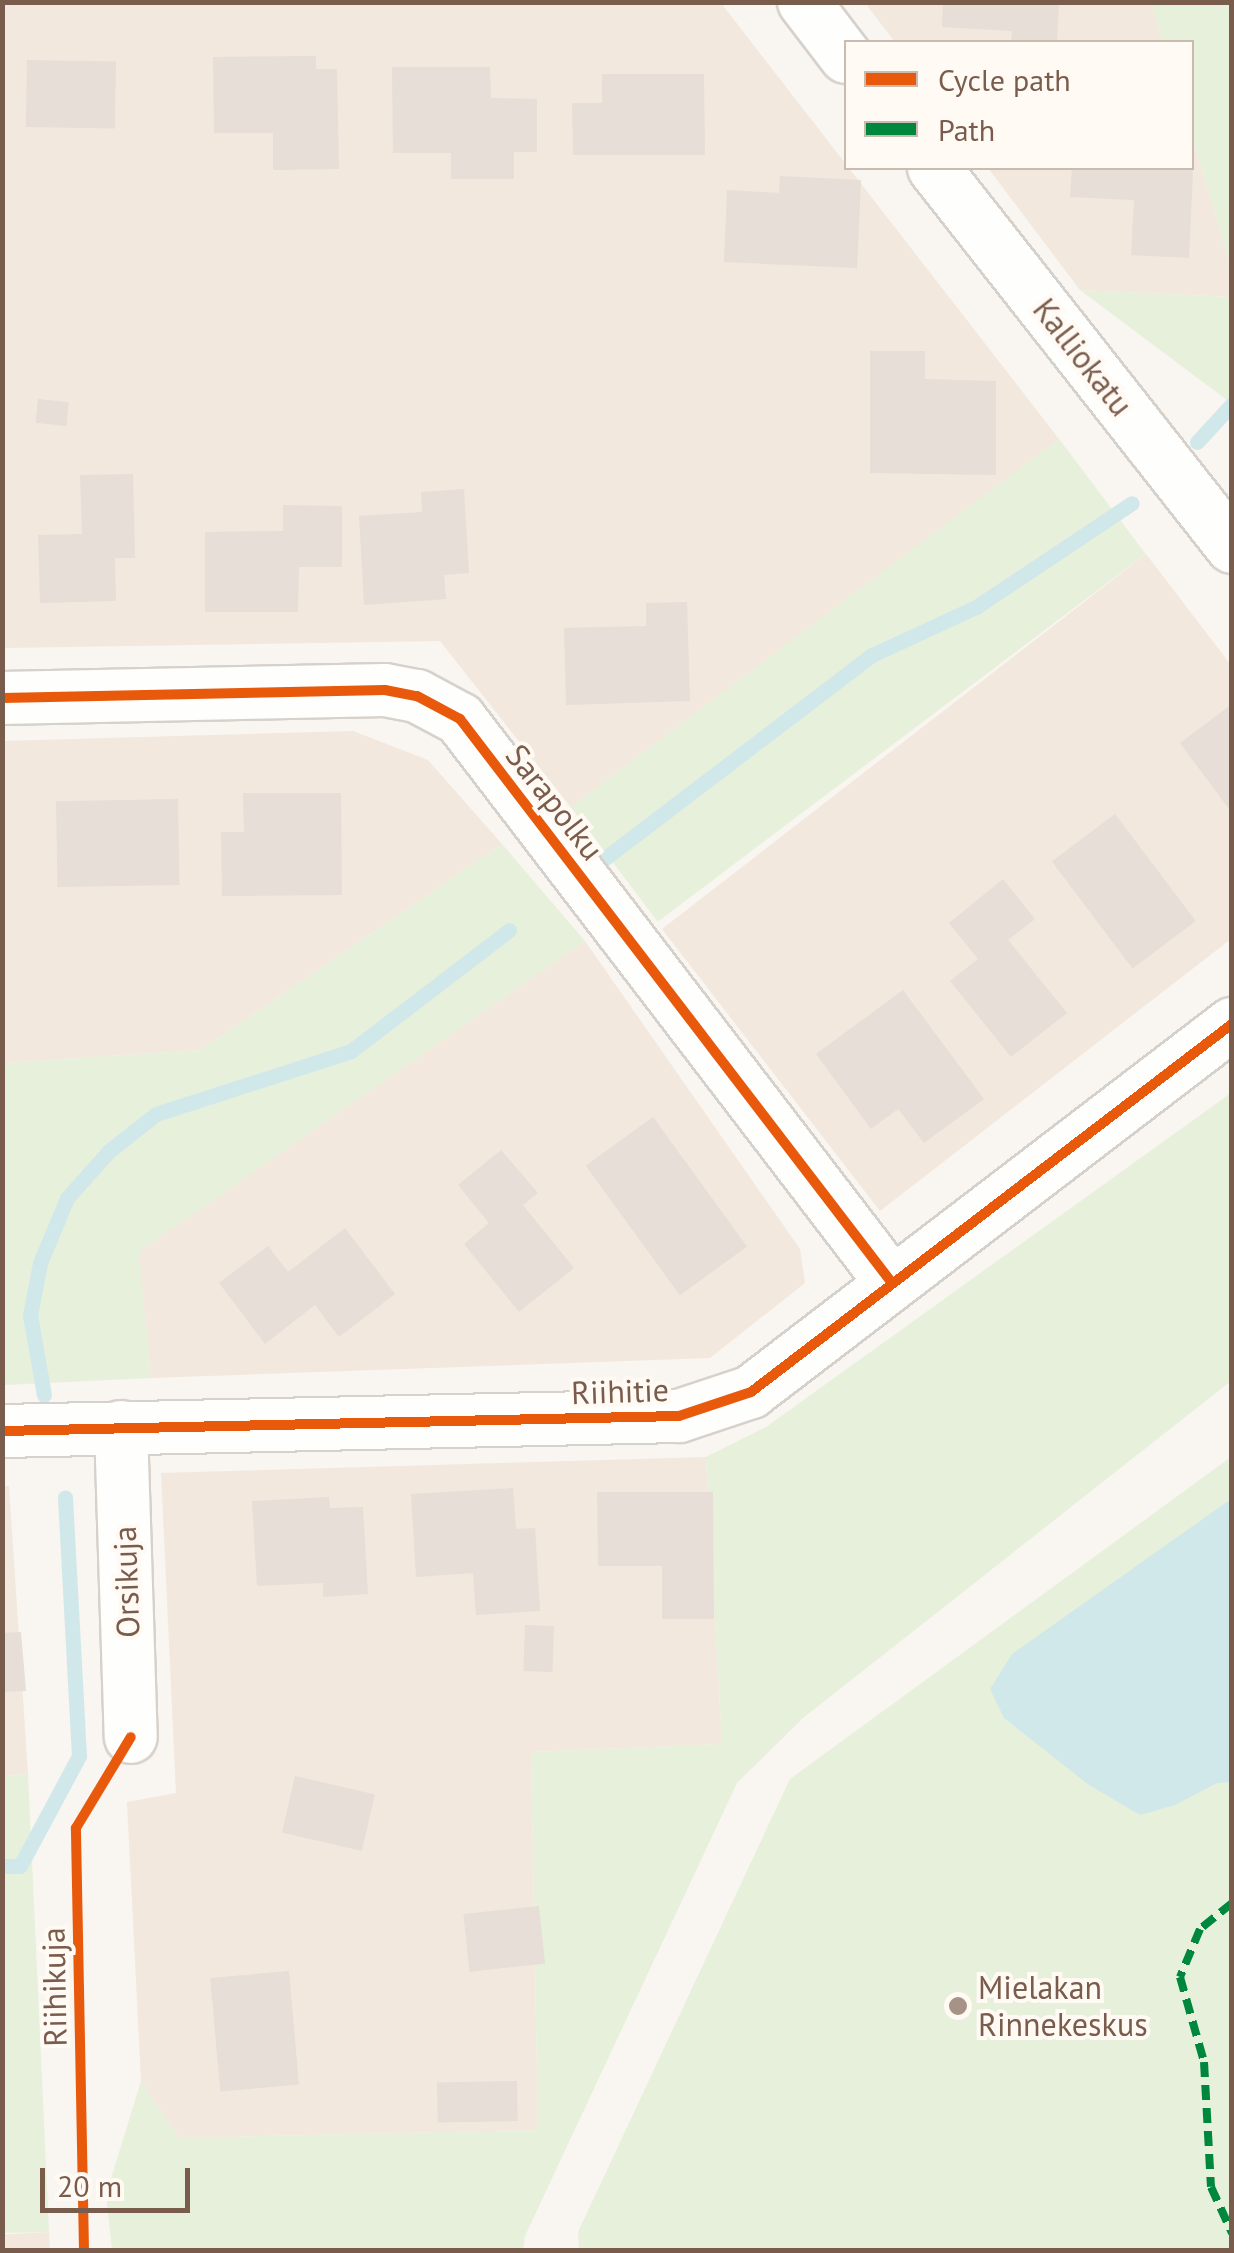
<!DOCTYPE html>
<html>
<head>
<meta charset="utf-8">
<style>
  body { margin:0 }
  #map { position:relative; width:1234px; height:2253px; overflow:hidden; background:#f9f5f0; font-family:"PT Sans",sans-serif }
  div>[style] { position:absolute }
  .residential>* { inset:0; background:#f2e8de; transform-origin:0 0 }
  .green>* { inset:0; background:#e7f0db; transform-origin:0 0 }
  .water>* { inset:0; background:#d0e8ea }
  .stream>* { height:15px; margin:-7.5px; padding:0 7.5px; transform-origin:7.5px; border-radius:7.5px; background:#d0e8ea }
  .building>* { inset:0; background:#e6ded7; transform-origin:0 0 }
  .roads { filter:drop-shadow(2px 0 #d7d1cb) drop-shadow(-2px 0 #d7d1cb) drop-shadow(0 2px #d7d1cb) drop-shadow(0 -2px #d7d1cb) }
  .street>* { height:52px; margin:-26px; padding:0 26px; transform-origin:26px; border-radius:26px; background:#fefefd }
  .quiet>* { height:8px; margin-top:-4px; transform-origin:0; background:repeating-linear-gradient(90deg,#00873e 0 15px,transparent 0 23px) }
  .cycleway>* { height:10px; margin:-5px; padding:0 5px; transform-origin:5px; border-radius:5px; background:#e8590c }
  .dots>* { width:28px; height:28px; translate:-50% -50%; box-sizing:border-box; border:5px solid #fffaf3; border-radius:50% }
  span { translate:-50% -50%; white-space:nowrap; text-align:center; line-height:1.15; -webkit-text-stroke:8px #fffaf3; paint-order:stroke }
  .street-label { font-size:32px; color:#7a5c4d }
  .poi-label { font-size:32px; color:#7a5c4d }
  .left { translate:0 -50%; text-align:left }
  .frame { position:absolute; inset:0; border:5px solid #7a5c4d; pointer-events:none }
  .legend { position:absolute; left:844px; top:40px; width:350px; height:130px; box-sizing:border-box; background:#fffaf3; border:2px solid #cabbb1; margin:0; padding:12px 18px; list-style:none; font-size:30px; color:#7a5c4d }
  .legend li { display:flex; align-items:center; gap:20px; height:50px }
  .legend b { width:50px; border:2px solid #cabbb1 }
  .scale { position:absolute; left:40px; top:2168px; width:150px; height:45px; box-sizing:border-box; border:5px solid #7a5c4d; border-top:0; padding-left:12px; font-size:30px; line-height:35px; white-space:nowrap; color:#7a5c4d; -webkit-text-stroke:8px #fffaf3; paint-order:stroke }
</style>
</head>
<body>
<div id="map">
  <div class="residential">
    <i style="clip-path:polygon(2px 3px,721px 3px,1059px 439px,580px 819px,440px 641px,3px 648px)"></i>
    <i style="clip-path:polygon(865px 3px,1151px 3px,1163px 42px,895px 42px)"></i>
    <i style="clip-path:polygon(1192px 136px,1231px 267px,1231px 297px,1080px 290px,988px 168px,1192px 168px)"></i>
    <i style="clip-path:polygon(1146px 554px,1231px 665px,1231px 939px,880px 1211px,662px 929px)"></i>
    <i style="clip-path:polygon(353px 731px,428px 760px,502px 844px,201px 1050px,3px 1063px,3px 741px)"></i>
    <i style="clip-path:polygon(585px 941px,800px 1249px,805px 1283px,710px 1358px,151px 1378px,138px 1252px)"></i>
    <i style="clip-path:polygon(706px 1457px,722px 1744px,531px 1752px,538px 2130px,179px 2138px,141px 2081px,127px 1802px,176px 1793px,161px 1473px)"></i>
    <i style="clip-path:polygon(2px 1486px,9px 1486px,28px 1774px,3px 1776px)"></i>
    <i style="left:49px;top:2232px;width:18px;height:47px;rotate:87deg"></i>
  </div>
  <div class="green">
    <i style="clip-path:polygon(1151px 3px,1231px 3px,1231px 267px,1192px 136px,1192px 42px,1163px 42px)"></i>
    <i style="clip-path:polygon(1080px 290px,1231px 297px,1231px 403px)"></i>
    <i style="left:1059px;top:439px;width:144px;height:611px;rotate:53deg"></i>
    <i style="clip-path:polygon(502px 844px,585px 941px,139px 1252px,151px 1378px,3px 1385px,3px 1063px,201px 1050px)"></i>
    <i style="clip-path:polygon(1231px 1093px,1231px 1381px,803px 1718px,737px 1783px,525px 2236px,523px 2250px,112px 2250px,106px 2195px,141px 2081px,179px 2138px,538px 2130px,531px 1752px,722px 1744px,706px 1457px,766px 1427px)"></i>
    <i style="clip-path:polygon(1231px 1457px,1231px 2250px,579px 2250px,578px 2232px,790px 1779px)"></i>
    <i style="clip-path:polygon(28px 1774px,49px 2232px,3px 2233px,3px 1776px)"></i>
  </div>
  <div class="water">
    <i style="clip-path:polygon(1231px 1499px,1231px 1782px,1217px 1783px,1175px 1805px,1140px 1815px,1089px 1785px,1004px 1718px,990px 1689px,1012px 1654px)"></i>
  </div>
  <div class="stream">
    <i style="left:1197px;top:442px;width:52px;rotate:-47.4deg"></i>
    <i style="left:600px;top:862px;width:342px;rotate:-37.3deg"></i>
    <i style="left:872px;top:655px;width:115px;rotate:-24.8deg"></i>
    <i style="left:976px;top:607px;width:187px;rotate:-33.7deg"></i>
    <i style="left:44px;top:1395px;width:81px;rotate:-99.9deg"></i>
    <i style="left:30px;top:1315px;width:53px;rotate:-79.1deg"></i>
    <i style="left:40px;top:1263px;width:70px;rotate:-67.4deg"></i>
    <i style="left:67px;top:1198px;width:63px;rotate:-48.2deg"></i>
    <i style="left:109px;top:1151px;width:60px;rotate:-38.2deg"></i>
    <i style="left:156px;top:1114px;width:205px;rotate:-17.9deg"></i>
    <i style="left:351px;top:1051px;width:199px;rotate:-37.4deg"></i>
    <i style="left:2px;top:1866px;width:18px"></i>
    <i style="left:20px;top:1866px;width:125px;rotate:-61.8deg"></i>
    <i style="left:79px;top:1756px;width:259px;rotate:-93.1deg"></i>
  </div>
  <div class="building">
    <i style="clip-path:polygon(943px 2px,1059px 2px,1057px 42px,1011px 42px,1012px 31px,942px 27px)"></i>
    <i style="clip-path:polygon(316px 56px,316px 69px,337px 69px,339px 169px,273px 170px,273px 133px,214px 133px,213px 57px)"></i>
    <i style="left:27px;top:60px;width:89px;height:67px;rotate:1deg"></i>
    <i style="clip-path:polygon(392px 67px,490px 67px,491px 98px,537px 99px,537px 152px,514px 152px,514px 179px,451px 179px,451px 153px,393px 153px)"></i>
    <i style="clip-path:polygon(602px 74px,704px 74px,705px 155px,573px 155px,572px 103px,602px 103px)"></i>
    <i style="clip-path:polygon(1072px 168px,1193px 170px,1189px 258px,1131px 255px,1134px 200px,1070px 197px)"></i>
    <i style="clip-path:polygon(780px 176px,861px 180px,857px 268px,724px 262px,727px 190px,779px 193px)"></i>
    <i style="clip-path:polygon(870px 351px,925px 351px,925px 379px,996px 381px,996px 475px,870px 473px)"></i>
    <i style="left:38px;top:399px;width:31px;height:24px;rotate:6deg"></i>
    <i style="clip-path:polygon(133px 474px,135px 558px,115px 558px,116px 601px,40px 603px,38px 535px,82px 534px,80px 475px)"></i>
    <i style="clip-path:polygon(464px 489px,469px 573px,444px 575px,446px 599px,364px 605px,359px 516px,422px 512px,421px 492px)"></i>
    <i style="clip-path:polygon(283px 505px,342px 506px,342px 567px,299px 567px,298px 612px,205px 612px,205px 532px,283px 531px)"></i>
    <i style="clip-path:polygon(687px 602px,690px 701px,566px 705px,564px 628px,646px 626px,646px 603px)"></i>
    <i style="clip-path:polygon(1232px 704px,1232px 813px,1180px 743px)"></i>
    <i style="clip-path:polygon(243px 793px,341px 793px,342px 895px,222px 896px,221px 832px,244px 832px)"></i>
    <i style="left:178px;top:799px;width:86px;height:122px;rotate:89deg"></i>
    <i style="left:1115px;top:814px;width:134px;height:79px;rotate:53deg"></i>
    <i style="clip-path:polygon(1003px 879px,1035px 919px,1008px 940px,1067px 1013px,1011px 1057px,950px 981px,978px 959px,949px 923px)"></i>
    <i style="clip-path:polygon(903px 990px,984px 1099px,924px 1143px,898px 1109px,871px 1129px,816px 1054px)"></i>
    <i style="left:653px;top:1117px;width:160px;height:83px;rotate:54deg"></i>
    <i style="clip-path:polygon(501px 1150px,538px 1193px,523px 1205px,574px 1268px,519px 1312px,464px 1244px,489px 1223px,458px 1185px)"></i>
    <i style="clip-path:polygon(345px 1228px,395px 1294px,339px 1337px,315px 1305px,265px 1344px,219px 1283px,268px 1246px,288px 1272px)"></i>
    <i style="clip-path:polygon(513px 1488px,516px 1529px,535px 1528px,540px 1611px,476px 1615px,473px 1573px,416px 1577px,411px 1494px)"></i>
    <i style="clip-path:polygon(597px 1492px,713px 1492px,714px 1619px,662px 1619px,662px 1566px,598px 1566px)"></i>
    <i style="clip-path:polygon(329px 1497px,330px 1508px,363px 1507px,368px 1594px,323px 1597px,323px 1583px,257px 1586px,252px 1501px)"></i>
    <i style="left:525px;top:1625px;width:29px;height:46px;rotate:2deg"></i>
    <i style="clip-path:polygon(21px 1632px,26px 1691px,2px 1692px,2px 1633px)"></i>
    <i style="left:295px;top:1776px;width:82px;height:58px;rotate:13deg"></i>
    <i style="left:539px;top:1906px;width:58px;height:76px;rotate:84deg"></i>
    <i style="left:289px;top:1971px;width:114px;height:79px;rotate:85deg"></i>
    <i style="left:517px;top:2081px;width:40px;height:80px;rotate:89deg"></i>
  </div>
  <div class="roads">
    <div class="street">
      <i style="left:804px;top:2px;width:69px;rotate:52.6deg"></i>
      <i style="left:934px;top:168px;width:482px;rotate:51.8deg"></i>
      <i style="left:2px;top:698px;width:383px;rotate:-1.2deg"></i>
      <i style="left:385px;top:690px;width:33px;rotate:11deg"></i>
      <i style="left:417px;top:696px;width:49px;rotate:28.1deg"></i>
      <i style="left:460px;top:719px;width:710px;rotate:52.55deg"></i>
      <i style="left:121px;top:1427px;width:310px;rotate:88.2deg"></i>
      <i style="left:2px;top:1431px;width:677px;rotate:-1.27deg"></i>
      <i style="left:679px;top:1416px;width:76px;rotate:-18.4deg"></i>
      <i style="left:751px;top:1392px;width:606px;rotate:-37.42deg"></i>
    </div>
  </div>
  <div class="quiet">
    <i style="left:1232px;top:1903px;width:41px;rotate:140.9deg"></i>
    <i style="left:1200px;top:1929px;width:52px;rotate:112.6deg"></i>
    <i style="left:1180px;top:1977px;width:88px;rotate:74.2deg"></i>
    <i style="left:1204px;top:2062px;width:125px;rotate:86.8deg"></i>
    <i style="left:1211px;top:2187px;width:51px;rotate:65.5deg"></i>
  </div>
  <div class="cycleway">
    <i style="left:2px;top:698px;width:383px;rotate:-1.2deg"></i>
    <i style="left:385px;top:690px;width:33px;rotate:11deg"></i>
    <i style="left:417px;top:696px;width:49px;rotate:28.1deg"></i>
    <i style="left:460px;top:719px;width:710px;rotate:52.55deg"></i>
    <i style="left:2px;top:1431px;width:677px;rotate:-1.27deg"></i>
    <i style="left:679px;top:1416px;width:76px;rotate:-18.4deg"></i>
    <i style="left:751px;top:1392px;width:606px;rotate:-37.42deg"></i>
    <i style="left:84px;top:2250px;width:422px;rotate:-91.1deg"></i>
    <i style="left:76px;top:1828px;width:106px;rotate:-58.9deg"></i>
  </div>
  <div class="dots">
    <i style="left:958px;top:2006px;background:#a69286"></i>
  </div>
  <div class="street-label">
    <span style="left:1083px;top:357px;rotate:52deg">Kalliokatu</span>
    <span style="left:555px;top:802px;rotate:52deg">Sarapolku</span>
    <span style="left:620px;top:1391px;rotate:-2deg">Riihitie</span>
    <span style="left:126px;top:1582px;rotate:-92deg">Orsikuja</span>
    <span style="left:54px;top:1987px;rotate:-91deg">Riihikuja</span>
  </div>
  <div class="poi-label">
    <span class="left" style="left:978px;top:2006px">Mielakan<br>Rinnekeskus</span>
  </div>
  <div class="frame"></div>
  <ul class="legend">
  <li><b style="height:12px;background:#e8590c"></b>Cycle path</li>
  <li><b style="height:12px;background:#00873e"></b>Path</li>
  </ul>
  <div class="scale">20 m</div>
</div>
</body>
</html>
